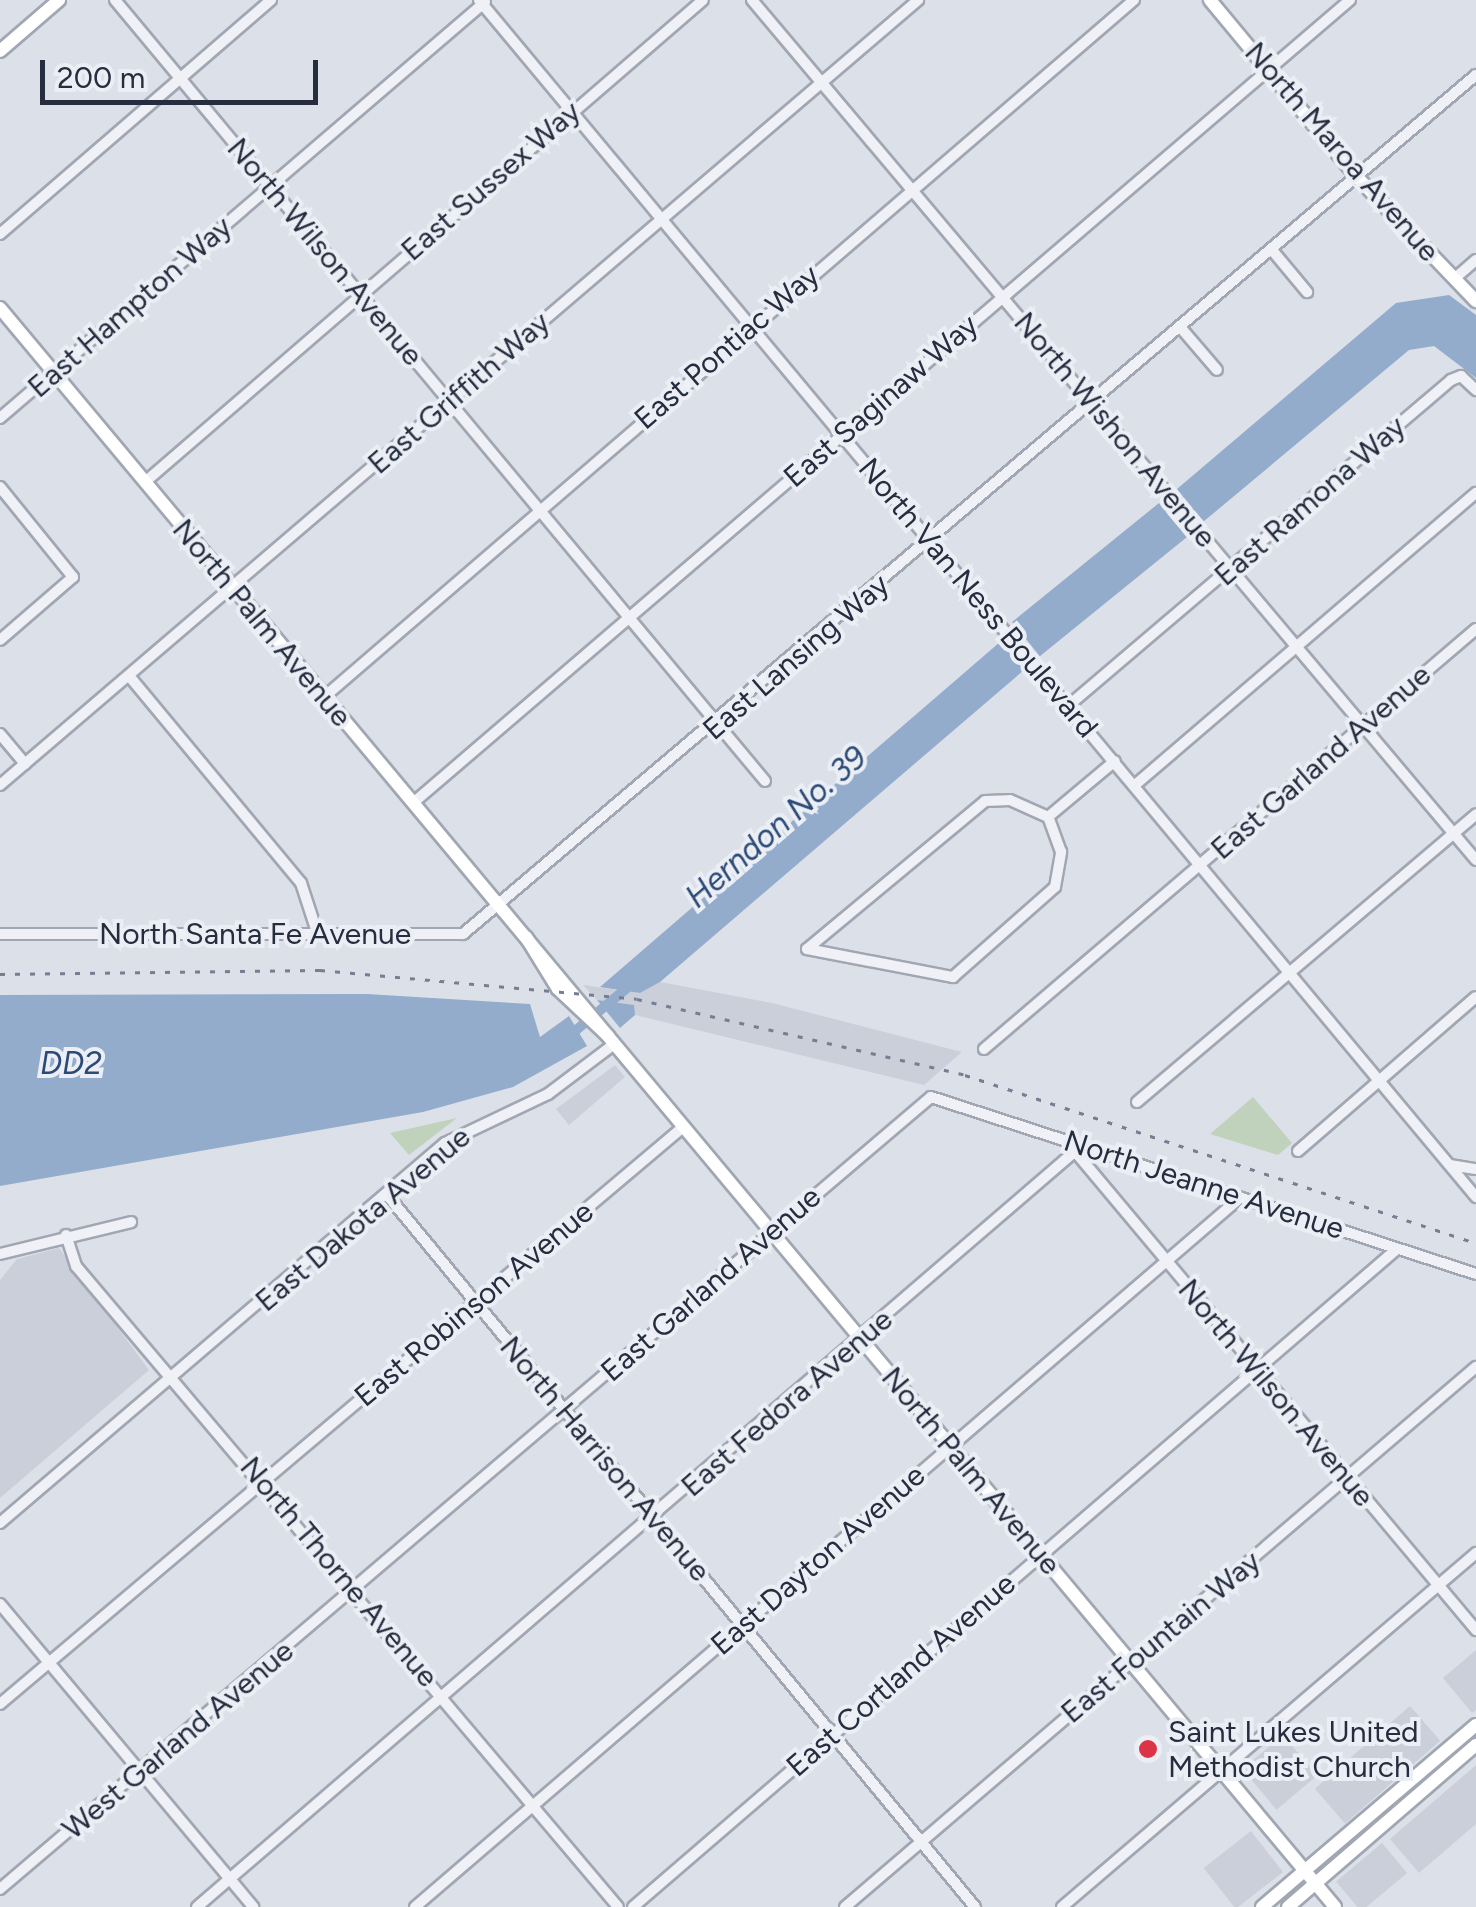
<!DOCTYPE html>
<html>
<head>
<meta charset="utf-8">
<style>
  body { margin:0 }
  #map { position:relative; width:1476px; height:1907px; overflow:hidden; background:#dce0e8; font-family:Figtree,sans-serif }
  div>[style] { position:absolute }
  .built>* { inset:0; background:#cacfda; transform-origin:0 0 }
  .green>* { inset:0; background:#c1d2bc }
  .water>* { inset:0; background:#93accc; transform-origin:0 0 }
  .canal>* { height:10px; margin:-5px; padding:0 5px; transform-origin:5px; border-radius:5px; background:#93accc }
  .roads { filter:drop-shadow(2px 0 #a1a7b2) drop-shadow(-2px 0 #a1a7b2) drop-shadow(0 2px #a1a7b2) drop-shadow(0 -2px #a1a7b2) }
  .minor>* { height:10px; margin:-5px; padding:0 5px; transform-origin:5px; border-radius:5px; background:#eff1f6 }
  .major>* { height:12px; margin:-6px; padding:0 6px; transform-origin:6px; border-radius:6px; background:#fff }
  .rail>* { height:2.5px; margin-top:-1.25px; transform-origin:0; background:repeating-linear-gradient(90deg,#747f93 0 5px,transparent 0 15px) }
  .dots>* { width:28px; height:28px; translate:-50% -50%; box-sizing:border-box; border:5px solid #ebeff5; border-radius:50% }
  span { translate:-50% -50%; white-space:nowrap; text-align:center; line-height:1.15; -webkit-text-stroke:8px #ebeff5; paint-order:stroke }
  .street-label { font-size:30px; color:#252d3f }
  .poi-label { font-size:30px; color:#252d3f }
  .left { translate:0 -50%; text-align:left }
  .water-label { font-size:32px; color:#2b4a77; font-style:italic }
  .scale { position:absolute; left:40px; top:60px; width:278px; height:45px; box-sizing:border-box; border:5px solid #252d3f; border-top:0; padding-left:12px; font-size:30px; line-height:35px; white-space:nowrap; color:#252d3f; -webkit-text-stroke:8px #ebeff5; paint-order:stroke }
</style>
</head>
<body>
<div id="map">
  <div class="built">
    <i style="clip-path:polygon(660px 982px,772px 1003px,962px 1052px,924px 1085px,635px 1015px,633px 1005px,597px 1000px,583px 985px,640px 993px)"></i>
    <i style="clip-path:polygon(615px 1065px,625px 1077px,569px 1125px,556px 1109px)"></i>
    <i style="clip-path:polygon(59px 1248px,149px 1370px,0 1498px,0 1280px,17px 1259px)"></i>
    <i style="clip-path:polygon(1476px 1650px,1476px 1710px,1472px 1713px,1443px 1678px)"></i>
    <i style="left:1410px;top:1706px;width:46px;height:126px;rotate:49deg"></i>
    <i style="left:1283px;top:1735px;width:53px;height:53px;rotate:50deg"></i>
    <i style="clip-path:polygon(1476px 1765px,1476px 1824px,1419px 1873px,1390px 1839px)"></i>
    <i style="left:1251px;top:1831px;width:52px;height:60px;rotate:52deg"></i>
    <i style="left:1382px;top:1843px;width:39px;height:60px;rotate:50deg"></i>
  </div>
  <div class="green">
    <i style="clip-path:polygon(1253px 1097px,1292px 1143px,1278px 1155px,1210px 1134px)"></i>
    <i style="clip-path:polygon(457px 1118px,409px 1155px,390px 1133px)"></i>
  </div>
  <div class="water">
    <i style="clip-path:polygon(1449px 295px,1476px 315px,1476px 378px,1434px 346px,1409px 350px,1203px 522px,1177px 489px,1396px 303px)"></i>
    <i style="left:1159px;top:503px;width:44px;height:189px;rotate:51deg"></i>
    <i style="clip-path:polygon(1000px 642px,1024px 670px,660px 982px,640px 993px,600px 987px)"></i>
    <i style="clip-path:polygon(367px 994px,530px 1004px,540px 1037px,569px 1016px,587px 1046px,513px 1087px,423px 1112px,0 1186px,0 995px)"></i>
    <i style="clip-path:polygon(597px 1000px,634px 1005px,635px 1015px,620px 1028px)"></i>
  </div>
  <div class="canal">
    <i style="left:569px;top:1036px;width:83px;rotate:-39.6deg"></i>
  </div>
  <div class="roads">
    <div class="minor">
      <i style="left:115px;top:0;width:1016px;rotate:50.23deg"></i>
      <i style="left:479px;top:0;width:1558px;rotate:50.21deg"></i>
      <i style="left:752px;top:0;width:1124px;rotate:49.91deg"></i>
      <i style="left:0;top:234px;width:358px;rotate:-40.8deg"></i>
      <i style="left:1272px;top:250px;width:55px;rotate:50.2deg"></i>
      <i style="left:1454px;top:279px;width:29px;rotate:-41deg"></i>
      <i style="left:1181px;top:328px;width:55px;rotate:49.4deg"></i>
      <i style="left:0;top:418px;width:639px;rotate:-40.62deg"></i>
      <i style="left:145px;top:482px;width:737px;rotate:-40.82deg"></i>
      <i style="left:0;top:487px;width:116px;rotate:51deg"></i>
      <i style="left:73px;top:577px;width:96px;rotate:139.2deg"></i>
      <i style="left:130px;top:677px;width:268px;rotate:50.3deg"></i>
      <i style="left:301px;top:883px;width:48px;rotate:71.9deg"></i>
      <i style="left:323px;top:698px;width:1070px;rotate:-40.72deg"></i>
      <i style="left:1068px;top:706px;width:503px;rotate:-40.4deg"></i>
      <i style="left:1451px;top:380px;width:11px;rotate:-22deg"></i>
      <i style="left:1461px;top:376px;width:21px;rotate:43deg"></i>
      <i style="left:0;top:734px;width:39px;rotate:50deg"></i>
      <i style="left:0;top:785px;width:1208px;rotate:-40.53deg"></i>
      <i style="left:1135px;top:785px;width:449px;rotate:-40.6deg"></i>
      <i style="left:413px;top:803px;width:1234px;rotate:-40.6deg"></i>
      <i style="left:1048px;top:817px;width:87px;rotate:-39.9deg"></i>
      <i style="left:0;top:934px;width:463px"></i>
      <i style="left:463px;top:934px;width:1328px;rotate:-40.3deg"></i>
      <i style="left:807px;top:949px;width:149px;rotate:10.9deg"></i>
      <i style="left:953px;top:977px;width:136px;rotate:-41.4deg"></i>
      <i style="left:1055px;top:887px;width:36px;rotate:-80deg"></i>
      <i style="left:1061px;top:852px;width:37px;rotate:-110deg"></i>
      <i style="left:807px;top:949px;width:231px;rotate:-39.7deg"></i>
      <i style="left:985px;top:801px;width:25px;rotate:-2deg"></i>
      <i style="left:1010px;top:800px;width:42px;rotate:24.1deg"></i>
      <i style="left:984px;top:1049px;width:647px;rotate:-40.49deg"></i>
      <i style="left:1137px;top:1102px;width:445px;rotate:-40.3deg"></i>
      <i style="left:1298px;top:1151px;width:235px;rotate:-40.9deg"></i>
      <i style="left:1078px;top:1155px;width:620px;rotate:50.04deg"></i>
      <i style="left:1450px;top:1165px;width:26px;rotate:9deg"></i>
      <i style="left:388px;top:1196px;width:922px;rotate:50.46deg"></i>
      <i style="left:66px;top:1235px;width:33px;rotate:72deg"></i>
      <i style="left:76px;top:1266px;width:839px;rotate:49.78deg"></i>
      <i style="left:0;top:1254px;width:135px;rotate:-13.7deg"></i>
      <i style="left:0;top:1523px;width:585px;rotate:-40.5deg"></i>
      <i style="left:445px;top:1143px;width:114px;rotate:-25.4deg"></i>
      <i style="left:548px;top:1094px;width:83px;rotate:-37.1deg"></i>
      <i style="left:0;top:1604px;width:395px;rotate:50.1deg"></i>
      <i style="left:0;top:1704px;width:894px;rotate:-40.19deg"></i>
      <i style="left:0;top:1889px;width:1222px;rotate:-40.39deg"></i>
      <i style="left:931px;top:1097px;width:573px;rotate:17.99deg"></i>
      <i style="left:197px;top:1907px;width:1166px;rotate:-40.72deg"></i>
      <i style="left:415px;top:1907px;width:1088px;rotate:-40.68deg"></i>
      <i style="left:633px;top:1907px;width:1008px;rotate:-40.74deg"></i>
      <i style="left:845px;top:1907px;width:831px;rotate:-40.56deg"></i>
      <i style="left:1062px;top:1907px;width:545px;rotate:-40.53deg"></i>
    </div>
    <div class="major">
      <i style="left:1210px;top:0;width:230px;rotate:50.3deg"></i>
      <i style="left:1357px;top:177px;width:172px;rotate:46.2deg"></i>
      <i style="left:0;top:51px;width:78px;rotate:-40.8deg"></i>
      <i style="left:0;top:308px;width:2083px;rotate:50.14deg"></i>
      <i style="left:526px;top:937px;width:61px;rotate:58.4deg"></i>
      <i style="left:558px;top:989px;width:69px;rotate:43.2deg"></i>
      <i style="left:1262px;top:1907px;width:281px;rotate:-40.4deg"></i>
      <i style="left:1288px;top:1907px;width:248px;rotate:-40.8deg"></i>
    </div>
  </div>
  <div class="rail">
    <i style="left:0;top:974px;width:320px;rotate:-0.7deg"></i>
    <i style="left:320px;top:970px;width:318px;rotate:5.2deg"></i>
    <i style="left:637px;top:999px;width:337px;rotate:13deg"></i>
    <i style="left:965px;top:1075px;width:538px;rotate:18.2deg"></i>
  </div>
  <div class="dots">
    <i style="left:1148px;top:1749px;background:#da3446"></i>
  </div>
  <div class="street-label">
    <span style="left:1342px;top:152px;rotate:49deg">North Maroa Avenue</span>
    <span style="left:491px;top:181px;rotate:-41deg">East Sussex Way</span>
    <span style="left:325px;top:252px;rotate:50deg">North Wilson Avenue</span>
    <span style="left:130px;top:307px;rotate:-41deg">East Hampton Way</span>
    <span style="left:727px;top:347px;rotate:-41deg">East Pontiac Way</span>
    <span style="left:459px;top:393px;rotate:-41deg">East Griffith Way</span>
    <span style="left:881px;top:401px;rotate:-41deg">East Saginaw Way</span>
    <span style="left:1115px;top:430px;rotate:50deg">North Wishon Avenue</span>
    <span style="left:1310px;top:501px;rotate:-41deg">East Ramona Way</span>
    <span style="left:978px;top:598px;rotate:50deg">North Van Ness Boulevard</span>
    <span style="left:262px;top:623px;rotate:50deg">North Palm Avenue</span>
    <span style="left:796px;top:657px;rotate:-41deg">East Lansing Way</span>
    <span style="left:1321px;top:762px;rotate:-41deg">East Garland Avenue</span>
    <span style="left:255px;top:934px">North Santa Fe Avenue</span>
    <span style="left:1204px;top:1185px;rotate:18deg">North Jeanne Avenue</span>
    <span style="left:363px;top:1219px;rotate:-40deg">East Dakota Avenue</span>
    <span style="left:711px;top:1284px;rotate:-41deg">East Garland Avenue</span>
    <span style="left:474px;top:1304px;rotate:-40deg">East Robinson Avenue</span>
    <span style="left:1276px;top:1393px;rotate:50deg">North Wilson Avenue</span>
    <span style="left:787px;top:1403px;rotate:-41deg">East Fedora Avenue</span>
    <span style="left:605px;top:1459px;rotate:50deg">North Harrison Avenue</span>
    <span style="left:971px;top:1471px;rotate:50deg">North Palm Avenue</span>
    <span style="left:818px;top:1560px;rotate:-41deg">East Dayton Avenue</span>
    <span style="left:339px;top:1572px;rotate:50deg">North Thorne Avenue</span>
    <span style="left:1161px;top:1637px;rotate:-40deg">East Fountain Way</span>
    <span style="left:901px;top:1675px;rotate:-41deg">East Cortland Avenue</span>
    <span style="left:178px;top:1740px;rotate:-40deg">West Garland Avenue</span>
  </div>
  <div class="poi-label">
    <span class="left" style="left:1168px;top:1749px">Saint Lukes United<br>Methodist Church</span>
  </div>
  <div class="water-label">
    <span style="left:776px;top:827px;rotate:-41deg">Herndon No. 39</span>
    <span style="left:71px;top:1063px">DD2</span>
  </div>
  <div class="scale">200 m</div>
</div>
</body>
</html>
